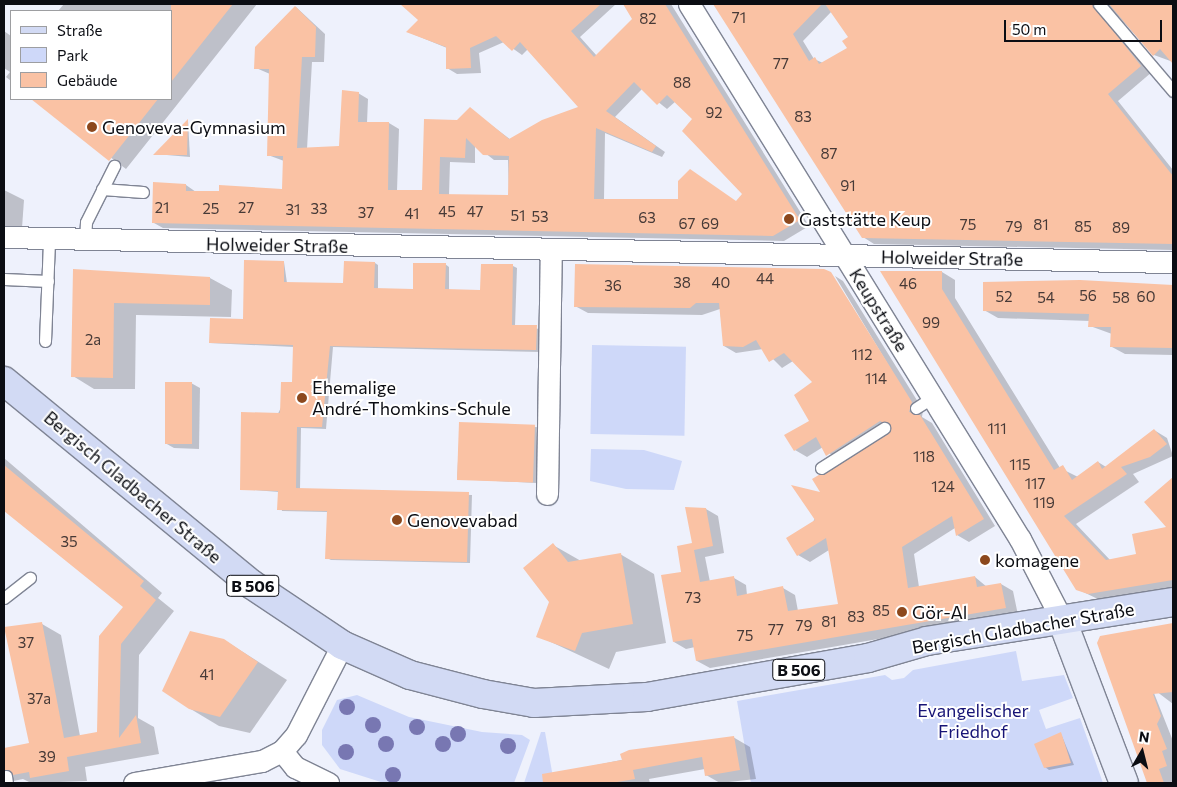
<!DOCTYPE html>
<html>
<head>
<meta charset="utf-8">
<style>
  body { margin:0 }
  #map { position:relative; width:1177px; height:787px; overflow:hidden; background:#eef1fc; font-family:Commissioner,sans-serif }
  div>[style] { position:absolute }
  .green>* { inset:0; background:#ced8f9; transform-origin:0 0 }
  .shadow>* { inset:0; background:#0003; transform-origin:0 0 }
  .building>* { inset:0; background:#fac2a4; transform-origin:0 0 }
  .roads { filter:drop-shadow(1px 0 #7f8494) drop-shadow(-1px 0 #7f8494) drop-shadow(0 1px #7f8494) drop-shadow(0 -1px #7f8494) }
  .lane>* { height:11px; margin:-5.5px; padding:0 5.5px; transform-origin:5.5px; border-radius:5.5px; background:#fff }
  .street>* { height:21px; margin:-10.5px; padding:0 10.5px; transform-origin:10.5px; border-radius:10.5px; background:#fff }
  .secondary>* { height:28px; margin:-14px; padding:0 14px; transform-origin:14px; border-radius:14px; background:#e8ecf9 }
  .primary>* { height:28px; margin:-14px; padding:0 14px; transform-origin:14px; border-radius:14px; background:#d2daf4 }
  .trees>* { width:16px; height:16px; margin:-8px; border-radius:50%; background:#7877b2 }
  .dots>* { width:14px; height:14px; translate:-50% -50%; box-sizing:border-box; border:2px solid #fff; border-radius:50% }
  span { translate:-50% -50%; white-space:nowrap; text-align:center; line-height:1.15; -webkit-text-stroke:4px #fff; paint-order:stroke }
  .number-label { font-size:15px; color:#473a37 }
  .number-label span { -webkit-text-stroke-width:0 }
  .shield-label span { padding:1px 4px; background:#fff; border:1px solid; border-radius:4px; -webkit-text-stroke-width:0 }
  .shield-label { font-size:16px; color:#0b0d13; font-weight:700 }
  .poi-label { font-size:18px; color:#0b0d13 }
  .left { translate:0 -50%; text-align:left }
  .street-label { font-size:18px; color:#0b0d13 }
  .park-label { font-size:18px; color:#171476 }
  .frame { position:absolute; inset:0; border:5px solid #0b0d13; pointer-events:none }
  .legend { position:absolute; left:10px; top:10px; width:162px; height:90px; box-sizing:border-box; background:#fff; border:1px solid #9d9ea1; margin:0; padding:6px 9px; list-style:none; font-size:15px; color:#0b0d13 }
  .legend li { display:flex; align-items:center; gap:10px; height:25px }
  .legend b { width:25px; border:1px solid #9d9ea1 }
  .north { position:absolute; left:1117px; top:727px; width:50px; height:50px; -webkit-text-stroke:4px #fff; paint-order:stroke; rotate:8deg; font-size:14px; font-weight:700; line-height:20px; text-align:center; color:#0b0d13 }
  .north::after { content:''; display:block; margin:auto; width:18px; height:22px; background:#0b0d13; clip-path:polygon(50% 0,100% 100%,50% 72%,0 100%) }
  .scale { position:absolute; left:1004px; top:20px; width:158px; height:22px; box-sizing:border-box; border:2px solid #0b0d13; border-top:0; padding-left:6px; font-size:15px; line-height:18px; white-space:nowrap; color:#0b0d13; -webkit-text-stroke:4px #fff; paint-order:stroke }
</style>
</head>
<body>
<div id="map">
  <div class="green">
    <i style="left:592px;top:345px;width:94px;height:89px;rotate:1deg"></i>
    <i style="clip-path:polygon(591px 449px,644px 450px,682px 461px,674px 490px,626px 489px,590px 481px)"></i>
    <i style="clip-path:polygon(1016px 651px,1022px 681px,1064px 675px,1073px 698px,1039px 710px,1046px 729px,1080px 718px,1103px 783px,751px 783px,737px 701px,885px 675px,892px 680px,904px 678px,913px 670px)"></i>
    <i style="clip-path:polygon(357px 695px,409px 717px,482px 732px,522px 735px,530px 740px,514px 783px,384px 783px,340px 769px,322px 745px,322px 730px,337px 700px)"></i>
    <i style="clip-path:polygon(541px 732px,545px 732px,554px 783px,524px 783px)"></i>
  </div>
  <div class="shadow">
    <i style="clip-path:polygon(64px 4px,257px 4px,126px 169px,33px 99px,171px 99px,171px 11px,58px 11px)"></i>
    <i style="clip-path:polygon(evenodd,410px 4px,616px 4px,580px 37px,597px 56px,634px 19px,625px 4px,671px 4px,809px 226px,784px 241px,163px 228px,154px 223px,186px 185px,196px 192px,284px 190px,284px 161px,268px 155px,270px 74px,256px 68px,296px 7px,325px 34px,324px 62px,312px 62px,307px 149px,341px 148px,358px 93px,368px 99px,367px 123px,389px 123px,399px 129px,397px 191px,423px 191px,457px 121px,470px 109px,511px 140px,580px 108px,528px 49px,522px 55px,504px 42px,479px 53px,481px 73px,457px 74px,447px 68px,447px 48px,408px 32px,420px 20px,406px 8px,410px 4px,642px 89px,667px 109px,676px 101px,694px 119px,744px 194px,737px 202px,604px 200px,605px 133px,662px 157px,665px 152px,615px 117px,642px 89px,410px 4px,475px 145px,494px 160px,508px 160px,509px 196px,449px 195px,450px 162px,475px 163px,475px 145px)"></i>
    <i style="clip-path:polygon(evenodd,716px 4px,1173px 4px,1173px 62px,1154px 55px,1107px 4px,1103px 7px,1152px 72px,1118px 101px,1173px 170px,1173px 250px,874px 244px,863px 237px,716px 4px,832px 11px,850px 37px,848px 49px,823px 63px,814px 59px,803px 41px,832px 11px)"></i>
    <i style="clip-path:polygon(4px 31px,11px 36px,11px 81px,6px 77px,10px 72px,4px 68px)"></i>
    <i style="clip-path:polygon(188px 121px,190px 157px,155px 154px)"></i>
    <i style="clip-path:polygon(4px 190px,24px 200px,22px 228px,4px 227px)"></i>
    <i style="clip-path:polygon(284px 262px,287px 283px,344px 284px,375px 263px,378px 265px,378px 289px,414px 290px,445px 264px,449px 267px,449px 291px,481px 291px,513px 266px,517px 268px,515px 326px,540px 329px,540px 352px,333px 347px,326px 429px,301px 428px,300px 490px,472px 495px,470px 563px,331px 560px,327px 558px,328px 512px,282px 511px,279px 492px,241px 489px,293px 383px,294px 347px,210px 343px,244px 320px)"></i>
    <i style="clip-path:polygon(74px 271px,210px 278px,232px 290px,231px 317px,136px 315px,135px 389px,94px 389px,73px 376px)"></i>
    <i style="clip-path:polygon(882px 272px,942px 272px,955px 280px,955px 298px,1060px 468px,1078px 477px,1098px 462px,1106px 467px,1154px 430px,1167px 438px,1173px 456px,1133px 474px,1139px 482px,1076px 524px,1111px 561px,1138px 555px,1169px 528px,1146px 502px,1173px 479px,1173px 589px,1102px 601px,1077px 589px)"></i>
    <i style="clip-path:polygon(831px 275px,914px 408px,835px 276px,843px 281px,923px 410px,922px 417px,932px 423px,995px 526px,969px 542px,957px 535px,955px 528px,914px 554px,919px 587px,975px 577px,987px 587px,1001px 584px,1013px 591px,1018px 615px,710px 668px,697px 661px,695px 647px,686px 649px,674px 642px,682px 573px,706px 509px,718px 516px,724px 553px,705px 557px,710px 582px,734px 578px,746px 585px,747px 595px,783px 588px,795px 595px,798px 611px,839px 605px,829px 550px,810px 562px,798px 555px,840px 463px,823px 447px,807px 457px,795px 450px,810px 421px,813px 382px,793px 361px,782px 368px,763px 349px,736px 353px,724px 346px,720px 309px,702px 315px,588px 313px,575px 306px)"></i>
    <i style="clip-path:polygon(985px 283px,1173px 287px,1173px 355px,1125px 354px,1112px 347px,1112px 334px,1090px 326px,1090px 321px,998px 318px,984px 310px)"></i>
    <i style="clip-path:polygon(191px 383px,200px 388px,199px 449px,174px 448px,165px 443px)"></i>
    <i style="left:460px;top:423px;width:79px;height:56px;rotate:3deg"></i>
    <i style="clip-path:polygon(4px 458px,162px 593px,158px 598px,174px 611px,139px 655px,138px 718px,154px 727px,159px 754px,85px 767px,87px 781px,31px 783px,23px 779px,4px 783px,4px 749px,31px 744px,42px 624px,61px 635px,80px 736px,98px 733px,124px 607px,4px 505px)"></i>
    <i style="clip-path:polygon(553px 545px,581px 561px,620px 554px,654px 574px,666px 643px,616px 652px,609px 669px,538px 636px,551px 601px)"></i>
    <i style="clip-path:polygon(1173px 625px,1173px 704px,1152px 688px,1173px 741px,1173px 783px,1148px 783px,1098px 643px,1101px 638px)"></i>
    <i style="clip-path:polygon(224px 640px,287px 680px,250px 733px,219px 726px,189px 708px)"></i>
    <i style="clip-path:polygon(1061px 734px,1074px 765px,1049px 770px,1045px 767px)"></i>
    <i style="clip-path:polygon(733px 737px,750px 747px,756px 779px,720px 783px,706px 775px,705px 769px,649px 779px,650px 783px,555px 783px,553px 774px)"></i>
  </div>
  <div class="building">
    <i style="clip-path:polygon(171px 4px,233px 4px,171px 82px)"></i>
    <i style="clip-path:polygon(evenodd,400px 4px,601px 4px,571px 31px,594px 57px,632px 19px,623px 4px,665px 4px,800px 220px,773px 236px,152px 223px,153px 182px,186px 184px,186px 191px,219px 191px,219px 185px,282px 189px,283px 156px,267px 156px,269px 69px,254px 69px,255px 47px,295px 6px,316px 27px,315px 57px,302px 57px,297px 148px,339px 146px,342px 90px,359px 92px,358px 122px,389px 122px,388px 190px,422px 190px,424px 119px,457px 120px,470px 107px,509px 139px,542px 120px,578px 107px,520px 42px,512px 51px,496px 36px,470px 48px,471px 68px,446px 69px,446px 47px,406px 32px,418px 20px,400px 4px,634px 82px,657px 105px,667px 95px,692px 119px,682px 131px,742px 194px,736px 201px,690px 169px,678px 181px,678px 199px,594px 199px,596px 128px,652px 152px,656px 146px,606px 111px,634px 82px,400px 4px,466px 138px,483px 155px,509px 156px,508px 195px,439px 194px,440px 157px,465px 158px,466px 138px)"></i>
    <i style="clip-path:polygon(713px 4px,822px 4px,793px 34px,809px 61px,815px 57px,819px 64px,847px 48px,842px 41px,848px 37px,825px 4px,1092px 4px,1141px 66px,1108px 94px,1173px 176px,1173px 244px,862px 238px)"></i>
    <i style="clip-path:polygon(1109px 4px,1173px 4px,1173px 64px,1160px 49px,1153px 56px)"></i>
    <i style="clip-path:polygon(31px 99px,158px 99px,109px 161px)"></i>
    <i style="clip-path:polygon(188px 119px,187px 155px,153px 155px)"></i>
    <i style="clip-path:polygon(244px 260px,284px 261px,284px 282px,343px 283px,344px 261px,375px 262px,374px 288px,413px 289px,413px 263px,446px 263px,445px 289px,480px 290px,481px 264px,513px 264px,512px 325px,537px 325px,536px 350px,330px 346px,322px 427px,297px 427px,296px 488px,469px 492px,467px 562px,325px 559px,327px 511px,277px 510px,278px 491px,240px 490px,241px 412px,280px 413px,281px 382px,292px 382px,293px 345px,209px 343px,210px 318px,243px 319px)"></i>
    <i style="clip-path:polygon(575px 264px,824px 269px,831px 272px,912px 402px,909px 412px,920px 415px,984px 519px,956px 536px,952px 516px,902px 547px,908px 588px,975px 576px,977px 587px,1001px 583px,1006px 608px,696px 661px,692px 639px,673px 642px,661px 575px,681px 572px,677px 546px,692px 543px,685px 507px,706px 508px,713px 546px,694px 550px,700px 582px,734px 576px,737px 596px,783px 586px,788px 611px,838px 604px,826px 538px,797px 556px,786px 538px,815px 520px,791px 485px,820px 492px,812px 479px,888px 434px,891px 427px,880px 421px,826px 456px,816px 437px,794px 451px,784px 435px,809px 421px,794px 395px,812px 382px,784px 353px,769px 362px,756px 340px,743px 347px,723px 346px,719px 303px,696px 303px,690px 308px,574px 307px)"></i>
    <i style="clip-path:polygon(73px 269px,210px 277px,210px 305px,114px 303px,113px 378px,71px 377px)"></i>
    <i style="clip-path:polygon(880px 271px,942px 271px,942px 289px,1054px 470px,1063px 465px,1072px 480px,1098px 461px,1102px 469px,1154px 429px,1167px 444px,1150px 457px,1121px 467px,1127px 474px,1064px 516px,1106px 560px,1136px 554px,1132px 534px,1166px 527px,1144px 502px,1173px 477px,1173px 580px,1088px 594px,1076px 590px)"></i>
    <i style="clip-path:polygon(1080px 280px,1173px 285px,1173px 348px,1110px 347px,1111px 327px,1088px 327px,1089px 314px,983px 311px,983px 282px)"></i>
    <i style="left:165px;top:382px;width:27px;height:62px"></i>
    <i style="left:459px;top:422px;width:76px;height:58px;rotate:2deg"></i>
    <i style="clip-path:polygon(4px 465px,144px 581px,140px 586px,156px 600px,121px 644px,119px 738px,136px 715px,141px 743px,67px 757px,69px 771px,30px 778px,29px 772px,13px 775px,4px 769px,4px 748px,29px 743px,4px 627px,42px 622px,64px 738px,97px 732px,99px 636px,123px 607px,4px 511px)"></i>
    <i style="clip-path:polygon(553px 543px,568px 562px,621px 553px,633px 624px,582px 633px,575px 651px,536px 637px,549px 602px,523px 568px)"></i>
    <i style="clip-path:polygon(1173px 623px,1173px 692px,1153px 694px,1161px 716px,1157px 724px,1167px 749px,1162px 751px,1167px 766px,1159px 769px,1164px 783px,1147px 783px,1097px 643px,1100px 636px)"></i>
    <i style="clip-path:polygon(190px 631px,224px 639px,258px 662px,220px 717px,189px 709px,162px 691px)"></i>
    <i style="clip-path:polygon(1061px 732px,1071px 763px,1044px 768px,1034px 744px)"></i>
    <i style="clip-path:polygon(734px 736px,740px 770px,705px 776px,702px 757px,633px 770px,635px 779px,611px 783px,543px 783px,542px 774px,622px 760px,620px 754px,629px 750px)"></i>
  </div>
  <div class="roads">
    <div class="lane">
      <i style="left:1099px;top:4px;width:114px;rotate:49.6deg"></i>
      <i style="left:102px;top:189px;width:41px;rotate:4.2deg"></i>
      <i style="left:85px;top:241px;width:19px;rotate:-87deg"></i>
      <i style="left:86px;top:222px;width:63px;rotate:-63.4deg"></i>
      <i style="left:4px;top:279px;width:44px;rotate:2.6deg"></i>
      <i style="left:45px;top:341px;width:101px;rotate:-87.7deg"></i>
      <i style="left:916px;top:408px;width:20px;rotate:-33deg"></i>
      <i style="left:821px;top:468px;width:75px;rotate:-32.4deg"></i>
      <i style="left:4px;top:598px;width:33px;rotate:-38deg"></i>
      <i style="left:6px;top:776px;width:7px;rotate:82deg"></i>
    </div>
    <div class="street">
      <i style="left:689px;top:4px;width:629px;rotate:58.26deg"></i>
      <i style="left:1020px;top:539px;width:91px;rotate:62.6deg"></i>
      <i style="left:4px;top:237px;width:1169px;rotate:1.23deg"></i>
      <i style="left:547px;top:494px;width:243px;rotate:-89.1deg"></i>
      <i style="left:282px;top:751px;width:21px;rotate:51deg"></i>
      <i style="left:295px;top:767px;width:37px;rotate:26deg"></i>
      <i style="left:134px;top:783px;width:130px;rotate:-9.8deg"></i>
      <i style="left:262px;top:761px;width:22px;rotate:-27deg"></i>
      <i style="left:282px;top:751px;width:21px;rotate:-49deg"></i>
      <i style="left:296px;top:735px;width:101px;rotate:-62.9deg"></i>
    </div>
    <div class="secondary">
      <i style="left:1062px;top:620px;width:174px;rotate:69.2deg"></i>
    </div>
    <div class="primary">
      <i style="left:4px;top:381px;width:320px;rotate:39.4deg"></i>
      <i style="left:251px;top:584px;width:110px;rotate:33.8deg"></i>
      <i style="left:342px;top:645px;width:74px;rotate:23.8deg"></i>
      <i style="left:410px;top:675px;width:75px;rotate:14.6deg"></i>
      <i style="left:483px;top:694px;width:52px;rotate:10deg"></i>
      <i style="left:534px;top:703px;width:113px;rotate:-3deg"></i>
      <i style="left:647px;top:697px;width:224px;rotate:-10deg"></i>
      <i style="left:868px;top:658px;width:61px;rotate:-16.1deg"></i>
      <i style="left:927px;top:641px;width:249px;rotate:-9deg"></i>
    </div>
  </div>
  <div class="trees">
    <i style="left:347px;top:707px"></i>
    <i style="left:373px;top:725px"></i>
    <i style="left:417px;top:727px"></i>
    <i style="left:458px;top:734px"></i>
    <i style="left:386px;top:744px"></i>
    <i style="left:443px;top:744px"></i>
    <i style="left:508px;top:746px"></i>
    <i style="left:346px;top:752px"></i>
    <i style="left:393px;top:775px"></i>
  </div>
  <div class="dots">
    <i style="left:92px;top:127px;background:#8c481d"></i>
    <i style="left:789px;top:219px;background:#8c481d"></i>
    <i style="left:302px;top:398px;background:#8c481d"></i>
    <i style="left:397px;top:520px;background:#8c481d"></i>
    <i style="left:985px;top:560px;background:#8c481d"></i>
    <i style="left:902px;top:612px;background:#8c481d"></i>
  </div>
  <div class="number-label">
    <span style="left:739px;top:18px">71</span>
    <span style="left:648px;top:19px">82</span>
    <span style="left:781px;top:64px">77</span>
    <span style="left:682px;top:83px">88</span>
    <span style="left:714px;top:113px">92</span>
    <span style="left:803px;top:117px">83</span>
    <span style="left:829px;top:154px">87</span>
    <span style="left:848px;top:186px">91</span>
    <span style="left:162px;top:208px">21</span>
    <span style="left:246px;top:208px">27</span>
    <span style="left:211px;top:209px">25</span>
    <span style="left:319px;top:209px">33</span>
    <span style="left:293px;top:210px">31</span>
    <span style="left:447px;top:212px">45</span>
    <span style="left:475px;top:212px">47</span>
    <span style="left:366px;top:213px">37</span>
    <span style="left:412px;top:214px">41</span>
    <span style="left:518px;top:216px">51</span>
    <span style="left:540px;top:217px">53</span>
    <span style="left:647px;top:218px">63</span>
    <span style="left:687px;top:224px">67</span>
    <span style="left:710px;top:224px">69</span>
    <span style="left:968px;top:225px">75</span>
    <span style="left:1041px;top:225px">81</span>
    <span style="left:1014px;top:227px">79</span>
    <span style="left:1083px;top:227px">85</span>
    <span style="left:1121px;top:228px">89</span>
    <span style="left:765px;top:279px">44</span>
    <span style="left:682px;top:283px">38</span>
    <span style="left:721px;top:283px">40</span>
    <span style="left:908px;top:284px">46</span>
    <span style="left:613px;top:286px">36</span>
    <span style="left:1088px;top:296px">56</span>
    <span style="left:1004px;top:297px">52</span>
    <span style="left:1146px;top:297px">60</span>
    <span style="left:1046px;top:298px">54</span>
    <span style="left:1121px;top:298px">58</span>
    <span style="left:931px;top:323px">99</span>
    <span style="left:93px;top:340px">2a</span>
    <span style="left:862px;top:355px">112</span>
    <span style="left:876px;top:379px">114</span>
    <span style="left:997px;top:429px">111</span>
    <span style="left:924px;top:457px">118</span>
    <span style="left:1020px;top:465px">115</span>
    <span style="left:1035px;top:484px">117</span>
    <span style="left:943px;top:487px">124</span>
    <span style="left:1044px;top:503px">119</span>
    <span style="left:69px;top:542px">35</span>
    <span style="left:693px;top:598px">73</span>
    <span style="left:881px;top:611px">85</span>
    <span style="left:856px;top:617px">83</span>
    <span style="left:829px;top:622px">81</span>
    <span style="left:804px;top:626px">79</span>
    <span style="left:776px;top:630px">77</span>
    <span style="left:745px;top:636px">75</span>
    <span style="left:26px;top:643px">37</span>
    <span style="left:207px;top:675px">41</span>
    <span style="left:39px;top:699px">37a</span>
    <span style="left:47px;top:757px">39</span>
  </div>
  <div class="shield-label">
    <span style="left:253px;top:586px">B 506</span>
    <span style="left:799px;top:670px">B 506</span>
  </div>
  <div class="poi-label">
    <span class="left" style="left:102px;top:127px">Genoveva-Gymnasium</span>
    <span class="left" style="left:799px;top:219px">Gaststätte Keup</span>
    <span class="left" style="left:312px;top:398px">Ehemalige<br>André-Thomkins-Schule</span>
    <span class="left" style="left:407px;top:520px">Genovevabad</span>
    <span class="left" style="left:995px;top:560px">komagene</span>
    <span class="left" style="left:912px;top:612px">Gör-Al</span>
  </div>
  <div class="street-label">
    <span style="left:277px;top:245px;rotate:1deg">Holweider Straße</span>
    <span style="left:952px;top:258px;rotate:1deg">Holweider Straße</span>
    <span style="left:879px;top:310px;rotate:58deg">Keupstraße</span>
    <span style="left:133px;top:487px;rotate:40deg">Bergisch Gladbacher Straße</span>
    <span style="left:1023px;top:628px;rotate:-10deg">Bergisch Gladbacher Straße</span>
  </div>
  <div class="park-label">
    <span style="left:973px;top:721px">Evangelischer<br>Friedhof</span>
  </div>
  <div class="frame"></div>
  <ul class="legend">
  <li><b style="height:6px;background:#d2daf4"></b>Straße</li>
  <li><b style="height:14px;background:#ced8f9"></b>Park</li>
  <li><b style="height:14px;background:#fac2a4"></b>Gebäude</li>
  </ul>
  <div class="north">N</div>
  <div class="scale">50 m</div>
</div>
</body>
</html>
